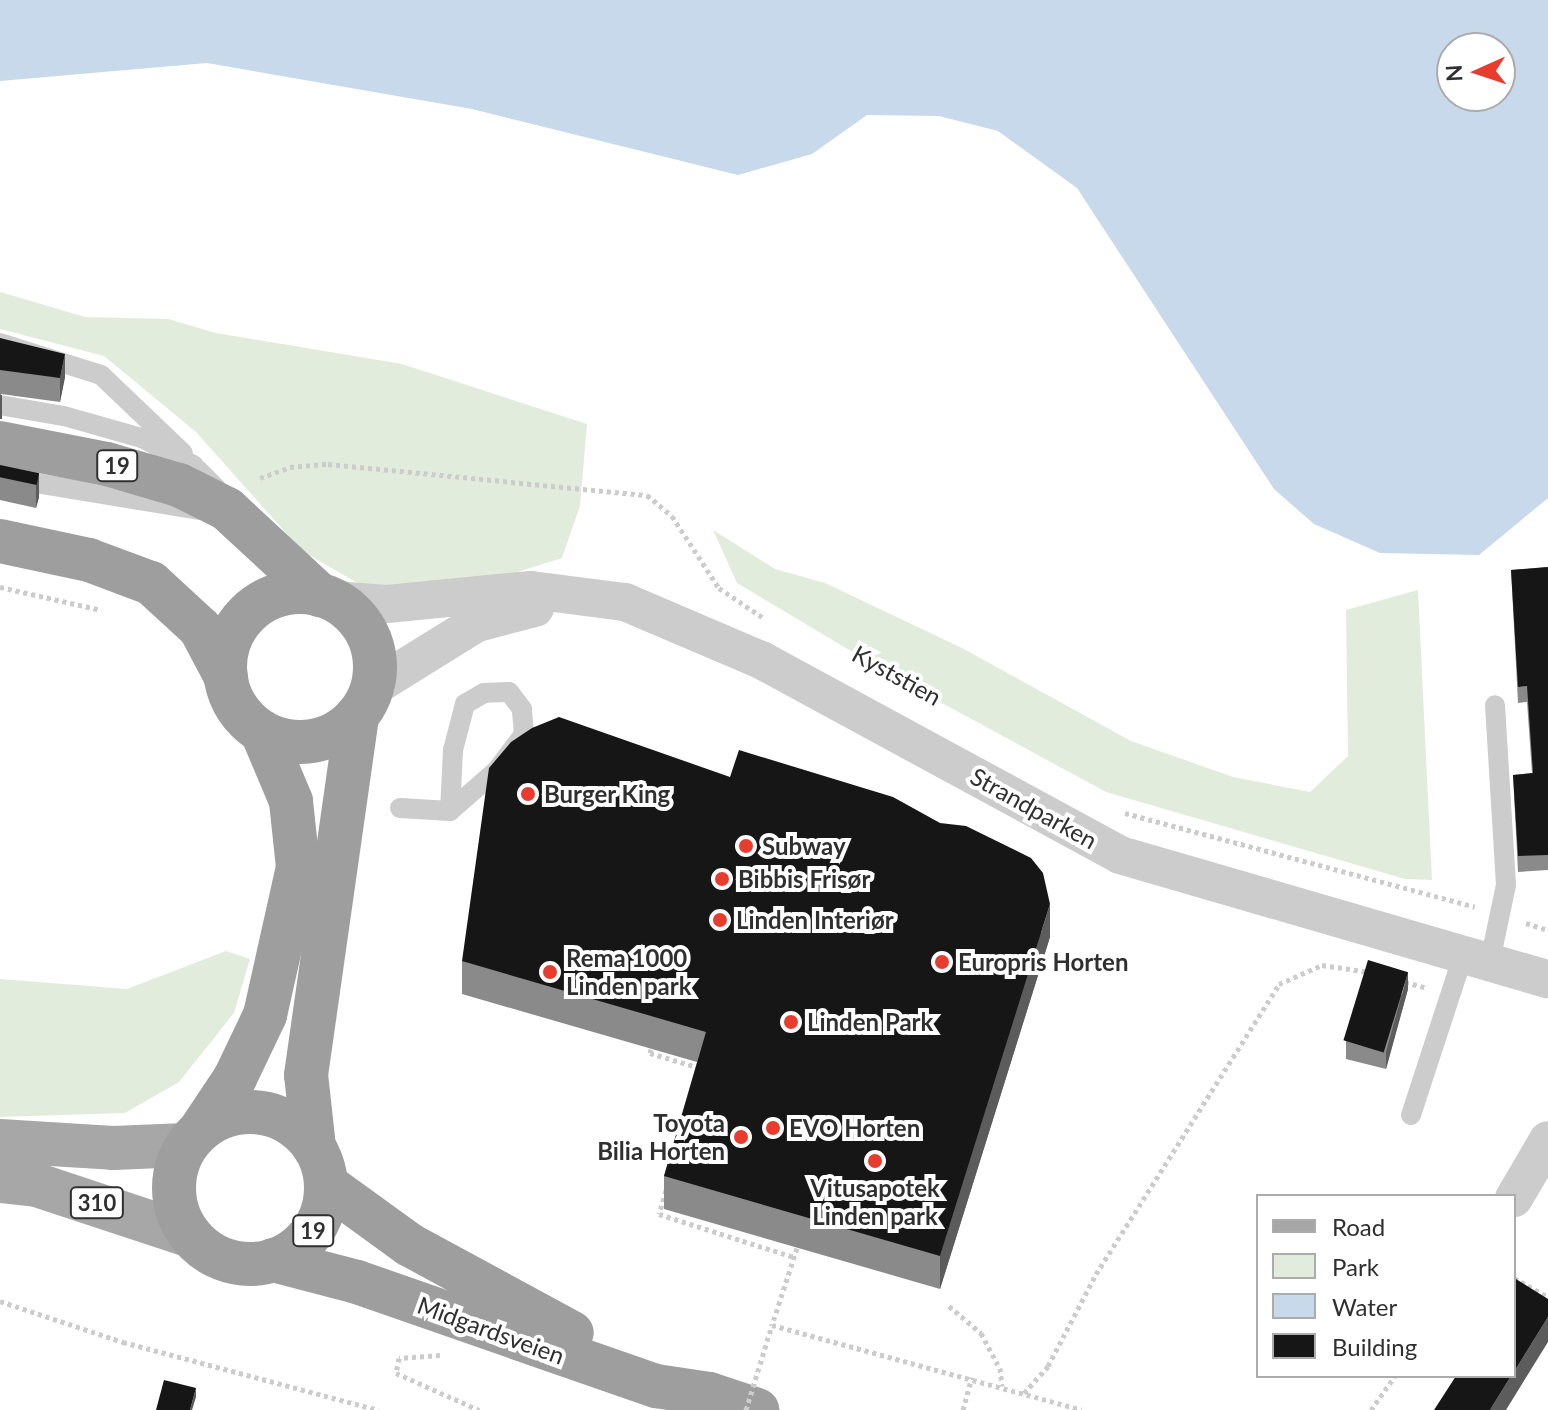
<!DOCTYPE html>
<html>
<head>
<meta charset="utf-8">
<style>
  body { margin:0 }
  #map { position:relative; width:1548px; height:1410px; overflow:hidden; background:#fff; font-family:Lato,sans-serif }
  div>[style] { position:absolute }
  .green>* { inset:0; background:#e2ecdc }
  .water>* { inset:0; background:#c8d9ec }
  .path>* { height:5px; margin-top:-2.5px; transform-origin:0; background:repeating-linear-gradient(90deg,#ccc 0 4px,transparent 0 8px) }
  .service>* { height:20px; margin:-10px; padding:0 10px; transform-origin:10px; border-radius:10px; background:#ccc }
  .minor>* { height:38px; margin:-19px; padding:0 19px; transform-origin:19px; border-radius:19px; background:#ccc }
  .primary>* { height:44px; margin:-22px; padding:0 22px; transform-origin:22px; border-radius:22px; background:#a7a7a7 }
  .trunk>* { height:44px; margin:-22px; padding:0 22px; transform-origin:22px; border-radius:22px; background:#9e9e9e }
  .trunk>.ring { margin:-22px; padding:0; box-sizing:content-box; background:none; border:44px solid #9e9e9e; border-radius:50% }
  .path-bridge>* { height:5px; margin-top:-2.5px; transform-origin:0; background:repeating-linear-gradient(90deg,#ccc 0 4px,transparent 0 8px) }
  .wall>* { inset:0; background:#8a8a8a }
  .shaded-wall>* { inset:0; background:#5c5c5c; transform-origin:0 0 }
  .building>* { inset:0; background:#161616; transform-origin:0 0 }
  .dots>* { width:22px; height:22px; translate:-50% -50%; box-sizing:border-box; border:4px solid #fff; border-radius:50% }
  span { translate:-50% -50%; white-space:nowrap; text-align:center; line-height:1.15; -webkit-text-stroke:8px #fff; paint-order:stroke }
  .shield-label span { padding:2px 6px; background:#fff; border:2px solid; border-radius:6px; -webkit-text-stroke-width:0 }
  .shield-label { font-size:22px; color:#2f2f2f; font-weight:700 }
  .street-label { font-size:24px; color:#2f2f2f }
  .poi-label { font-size:24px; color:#2f2f2f; font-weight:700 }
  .left { translate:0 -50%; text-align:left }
  .right { translate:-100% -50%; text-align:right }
  .legend { position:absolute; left:1256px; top:1194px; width:260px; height:184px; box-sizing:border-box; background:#fff; border:2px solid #acacac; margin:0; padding:10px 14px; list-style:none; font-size:24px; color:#2f2f2f }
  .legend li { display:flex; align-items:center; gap:16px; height:40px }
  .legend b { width:40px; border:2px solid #acacac }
  .north { position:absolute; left:1436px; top:32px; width:80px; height:80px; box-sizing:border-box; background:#fff; border:2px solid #acacac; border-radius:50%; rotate:267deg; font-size:22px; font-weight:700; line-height:32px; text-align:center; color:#2f2f2f }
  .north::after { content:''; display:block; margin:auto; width:28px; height:36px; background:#e83c2e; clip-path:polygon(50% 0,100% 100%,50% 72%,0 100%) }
</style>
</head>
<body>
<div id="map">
  <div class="green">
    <i style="clip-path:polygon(0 292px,85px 317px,168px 319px,216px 333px,402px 364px,587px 424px,580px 506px,562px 558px,466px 588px,373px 592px,302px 551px,196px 432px,104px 356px,0 329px)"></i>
    <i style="clip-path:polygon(713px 530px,775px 569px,825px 583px,962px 648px,1131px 741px,1233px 777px,1310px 792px,1348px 756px,1346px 610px,1418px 590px,1432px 880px,1405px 879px,1106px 792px,903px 682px,737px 583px)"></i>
    <i style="clip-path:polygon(226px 951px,250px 959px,234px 1013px,179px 1082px,125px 1113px,0 1117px,0 979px,127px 989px)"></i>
  </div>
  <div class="water">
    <i style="clip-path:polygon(evenodd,0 0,1548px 0,1548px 498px,1479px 555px,1380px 553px,1314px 524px,1274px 489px,1077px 188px,998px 131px,939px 116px,867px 115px,812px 154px,738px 175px,472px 109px,207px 63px,0 81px,0 0,1452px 48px,1500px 48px,1500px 96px,1452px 96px,1452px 48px)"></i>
  </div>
  <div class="path">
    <i style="left:260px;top:478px;width:32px;rotate:-20deg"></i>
    <i style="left:290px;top:467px;width:38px;rotate:-5deg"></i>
    <i style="left:328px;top:464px;width:321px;rotate:5.6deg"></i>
    <i style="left:647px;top:495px;width:33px;rotate:40deg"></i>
    <i style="left:672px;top:516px;width:86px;rotate:56.9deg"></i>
    <i style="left:719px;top:588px;width:55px;rotate:34deg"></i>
    <i style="left:0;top:587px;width:104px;rotate:12.8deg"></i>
    <i style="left:1125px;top:813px;width:362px;rotate:15deg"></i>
    <i style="left:1526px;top:923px;width:23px;rotate:18deg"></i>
    <i style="left:1405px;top:982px;width:23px;rotate:15deg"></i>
    <i style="left:651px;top:1049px;width:4px;rotate:104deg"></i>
    <i style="left:650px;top:1053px;width:52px;rotate:16.7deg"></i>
    <i style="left:666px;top:1190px;width:25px;rotate:106deg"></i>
    <i style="left:659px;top:1214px;width:142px;rotate:17.7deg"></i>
    <i style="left:797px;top:1248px;width:81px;rotate:108deg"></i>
    <i style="left:772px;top:1325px;width:321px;rotate:15.3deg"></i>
    <i style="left:1514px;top:1278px;width:39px;rotate:29deg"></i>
    <i style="left:0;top:1301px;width:130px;rotate:18.4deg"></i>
    <i style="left:123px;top:1342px;width:264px;rotate:14.9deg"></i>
    <i style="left:949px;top:1306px;width:42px;rotate:40.2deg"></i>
    <i style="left:981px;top:1333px;width:40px;rotate:62deg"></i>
    <i style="left:1000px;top:1368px;width:18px;rotate:84deg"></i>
    <i style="left:440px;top:1355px;width:41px;rotate:175.8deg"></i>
    <i style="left:399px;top:1358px;width:15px;rotate:101deg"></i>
    <i style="left:396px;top:1373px;width:91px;rotate:24deg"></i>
    <i style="left:1024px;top:1393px;width:36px;rotate:-48deg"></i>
    <i style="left:1048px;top:1366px;width:104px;rotate:-62.4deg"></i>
    <i style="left:1096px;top:1274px;width:343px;rotate:-57.7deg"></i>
    <i style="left:1279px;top:984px;width:47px;rotate:-23.8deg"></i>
    <i style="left:1322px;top:965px;width:48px;rotate:8.5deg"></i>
    <i style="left:963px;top:1410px;width:34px;rotate:-75deg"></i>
    <i style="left:1371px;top:1410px;width:42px;rotate:-54.8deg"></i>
  </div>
  <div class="service">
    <i style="left:0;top:343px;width:106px;rotate:17.6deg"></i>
    <i style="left:101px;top:375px;width:113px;rotate:43.6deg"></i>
    <i style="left:0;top:405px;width:65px;rotate:9.8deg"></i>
    <i style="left:64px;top:416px;width:81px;rotate:15.8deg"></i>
    <i style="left:142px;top:438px;width:58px;rotate:27.9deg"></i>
    <i style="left:193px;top:465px;width:33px;rotate:45deg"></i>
    <i style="left:0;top:477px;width:202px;rotate:9.4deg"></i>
    <i style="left:400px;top:808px;width:50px;rotate:3.4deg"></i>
    <i style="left:450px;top:811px;width:62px;rotate:-41.1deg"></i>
    <i style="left:497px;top:770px;width:45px;rotate:-53.1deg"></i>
    <i style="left:524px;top:734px;width:25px;rotate:-95deg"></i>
    <i style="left:522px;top:709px;width:21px;rotate:-127deg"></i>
    <i style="left:509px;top:692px;width:25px;rotate:178deg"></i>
    <i style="left:484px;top:693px;width:22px;rotate:150deg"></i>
    <i style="left:465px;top:704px;width:48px;rotate:104.6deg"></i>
    <i style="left:453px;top:750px;width:61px;rotate:92.8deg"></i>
    <i style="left:1490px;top:961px;width:78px;rotate:-78.1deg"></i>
    <i style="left:1506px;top:885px;width:180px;rotate:-93.5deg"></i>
    <i style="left:1411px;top:1115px;width:170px;rotate:-71.9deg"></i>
  </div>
  <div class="minor">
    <i style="left:333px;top:600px;width:54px;rotate:4.2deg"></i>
    <i style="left:387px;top:604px;width:145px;rotate:-5.6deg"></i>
    <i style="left:531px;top:590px;width:95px;rotate:7.3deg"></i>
    <i style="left:625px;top:602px;width:150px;rotate:23.1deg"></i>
    <i style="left:763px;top:661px;width:406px;rotate:28.5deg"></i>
    <i style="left:1120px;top:855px;width:446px;rotate:16.2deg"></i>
    <i style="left:372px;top:688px;width:123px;rotate:-31.8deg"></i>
    <i style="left:477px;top:623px;width:60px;rotate:-14.5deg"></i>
    <i style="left:1514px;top:1198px;width:67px;rotate:-59.6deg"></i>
  </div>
  <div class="primary">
    <i style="left:0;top:1141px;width:113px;rotate:3.5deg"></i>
    <i style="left:113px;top:1148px;width:73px;rotate:-2.4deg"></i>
    <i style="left:0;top:1181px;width:37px;rotate:6deg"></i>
    <i style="left:37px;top:1185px;width:162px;rotate:18.3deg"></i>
  </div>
  <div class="trunk">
    <i style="left:0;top:443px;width:109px;rotate:11.1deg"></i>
    <i style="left:107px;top:464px;width:75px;rotate:16.3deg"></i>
    <i style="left:179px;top:485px;width:54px;rotate:26.6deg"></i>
    <i style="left:227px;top:509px;width:127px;rotate:42.8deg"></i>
    <i style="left:0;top:541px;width:91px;rotate:12.1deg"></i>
    <i style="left:89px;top:560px;width:66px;rotate:20.4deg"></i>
    <i style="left:151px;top:583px;width:67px;rotate:42.6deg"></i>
    <i style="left:200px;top:628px;width:55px;rotate:62deg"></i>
    <i class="ring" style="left:225px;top:592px;width:106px;height:106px"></i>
    <i class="ring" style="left:174px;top:1112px;width:108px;height:108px"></i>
    <i style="left:201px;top:1129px;width:61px;rotate:-56.3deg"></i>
    <i style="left:235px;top:1078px;width:70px;rotate:-64.5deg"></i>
    <i style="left:265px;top:1015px;width:152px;rotate:-77.4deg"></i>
    <i style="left:298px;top:867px;width:66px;rotate:-96.1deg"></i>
    <i style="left:291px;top:801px;width:75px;rotate:-112.8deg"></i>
    <i style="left:314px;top:1147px;width:72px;rotate:-96.3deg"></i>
    <i style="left:306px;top:1075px;width:363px;rotate:-81.9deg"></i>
    <i style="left:327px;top:1185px;width:102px;rotate:35.9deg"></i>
    <i style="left:410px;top:1245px;width:184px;rotate:28.5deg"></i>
    <i style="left:273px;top:1260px;width:87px;rotate:14.7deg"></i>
    <i style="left:357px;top:1282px;width:317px;rotate:19.2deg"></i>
    <i style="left:656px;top:1386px;width:54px;rotate:8.6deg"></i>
    <i style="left:709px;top:1394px;width:51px;rotate:18.4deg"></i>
  </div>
  <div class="path-bridge">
    <i style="left:746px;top:1410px;width:89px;rotate:-73deg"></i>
  </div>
  <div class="wall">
    <i style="clip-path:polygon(0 338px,65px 377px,60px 402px,1px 394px,2px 419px,0 419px)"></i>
    <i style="clip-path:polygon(0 465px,39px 473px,39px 497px,36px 508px,0 500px)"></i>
    <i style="clip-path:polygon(1548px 567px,1548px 870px,1518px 872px,1513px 775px,1532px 773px,1527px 702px,1518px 703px,1511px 570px)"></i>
    <i style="clip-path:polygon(730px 777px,1050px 937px,940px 1289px,664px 1209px,664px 1176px,697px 1062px,462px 994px,462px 961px)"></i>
    <i style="clip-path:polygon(1408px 989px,1386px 1069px,1346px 1059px,1346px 1041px)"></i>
  </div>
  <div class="shaded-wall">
    <i style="clip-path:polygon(65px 354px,65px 377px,60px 402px,60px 378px)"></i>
    <i style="left:2px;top:395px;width:24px;height:2px;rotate:90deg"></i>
    <i style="clip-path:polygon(39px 473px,39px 497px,36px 508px,36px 485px)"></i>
    <i style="clip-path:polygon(1050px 904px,1050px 937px,940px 1289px,940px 1256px)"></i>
    <i style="clip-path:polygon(1408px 972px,1408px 989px,1386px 1069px,1386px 1052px)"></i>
    <i style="clip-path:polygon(1548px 1317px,1548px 1342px,1506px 1410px,1490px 1410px,1511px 1376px,1514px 1376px,1514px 1372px)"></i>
    <i style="clip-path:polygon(196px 1388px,196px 1397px,192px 1410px,190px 1410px)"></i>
  </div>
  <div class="building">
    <i style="clip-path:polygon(0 338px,65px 354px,60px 378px,0 370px)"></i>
    <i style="left:0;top:465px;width:40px;height:12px;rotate:12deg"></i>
    <i style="clip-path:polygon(1548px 567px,1548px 855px,1518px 856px,1513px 775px,1533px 773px,1527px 686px,1518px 687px,1511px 570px)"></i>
    <i style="clip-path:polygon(559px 717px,730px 777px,739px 750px,893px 797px,940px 823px,966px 826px,1031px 858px,1043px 873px,1050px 904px,940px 1256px,664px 1176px,706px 1032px,462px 961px,489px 768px,511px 742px,532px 728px)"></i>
    <i style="left:1368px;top:960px;width:42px;height:84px;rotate:17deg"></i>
    <i style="clip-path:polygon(1516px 1279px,1548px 1299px,1548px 1317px,1514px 1372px,1514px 1282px)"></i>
    <i style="clip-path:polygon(1456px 1376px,1511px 1376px,1490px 1410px,1434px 1410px)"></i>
    <i style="clip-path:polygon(164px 1380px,196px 1388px,190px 1410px,156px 1410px)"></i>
  </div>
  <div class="dots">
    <i style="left:528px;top:794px;background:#e83c2e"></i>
    <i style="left:746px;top:846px;background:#e83c2e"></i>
    <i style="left:722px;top:879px;background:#e83c2e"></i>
    <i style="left:720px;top:920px;background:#e83c2e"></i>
    <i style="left:942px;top:962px;background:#e83c2e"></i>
    <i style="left:550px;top:972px;background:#e83c2e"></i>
    <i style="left:791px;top:1022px;background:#e83c2e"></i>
    <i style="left:773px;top:1128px;background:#e83c2e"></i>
    <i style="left:741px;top:1137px;background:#e83c2e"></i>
    <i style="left:875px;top:1161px;background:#e83c2e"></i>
  </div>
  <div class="shield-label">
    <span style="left:117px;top:466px">19</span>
    <span style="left:97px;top:1203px">310</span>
    <span style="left:313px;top:1231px">19</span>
  </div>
  <div class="street-label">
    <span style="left:897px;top:675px;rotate:29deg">Kyststien</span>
    <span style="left:1034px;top:808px;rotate:29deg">Strandparken</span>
    <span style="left:491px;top:1330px;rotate:20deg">Midgardsveien</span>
  </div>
  <div class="poi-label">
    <span class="left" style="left:544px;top:794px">Burger King</span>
    <span class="left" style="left:762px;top:846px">Subway</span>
    <span class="left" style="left:738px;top:879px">Bibbis Frisør</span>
    <span class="left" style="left:736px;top:920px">Linden Interiør</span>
    <span class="left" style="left:566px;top:972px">Rema 1000<br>Linden park</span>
    <span class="left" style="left:958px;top:962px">Europris Horten</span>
    <span class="left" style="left:807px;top:1022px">Linden Park</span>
    <span class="right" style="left:725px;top:1137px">Toyota<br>Bilia Horten</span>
    <span class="left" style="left:789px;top:1128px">EVO Horten</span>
    <span style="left:875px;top:1202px">Vitusapotek<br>Linden park</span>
  </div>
  <ul class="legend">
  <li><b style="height:10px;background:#a7a7a7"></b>Road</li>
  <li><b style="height:22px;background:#e2ecdc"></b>Park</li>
  <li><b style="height:22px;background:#c8d9ec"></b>Water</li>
  <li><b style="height:22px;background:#161616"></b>Building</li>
  </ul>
  <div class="north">N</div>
</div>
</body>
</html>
